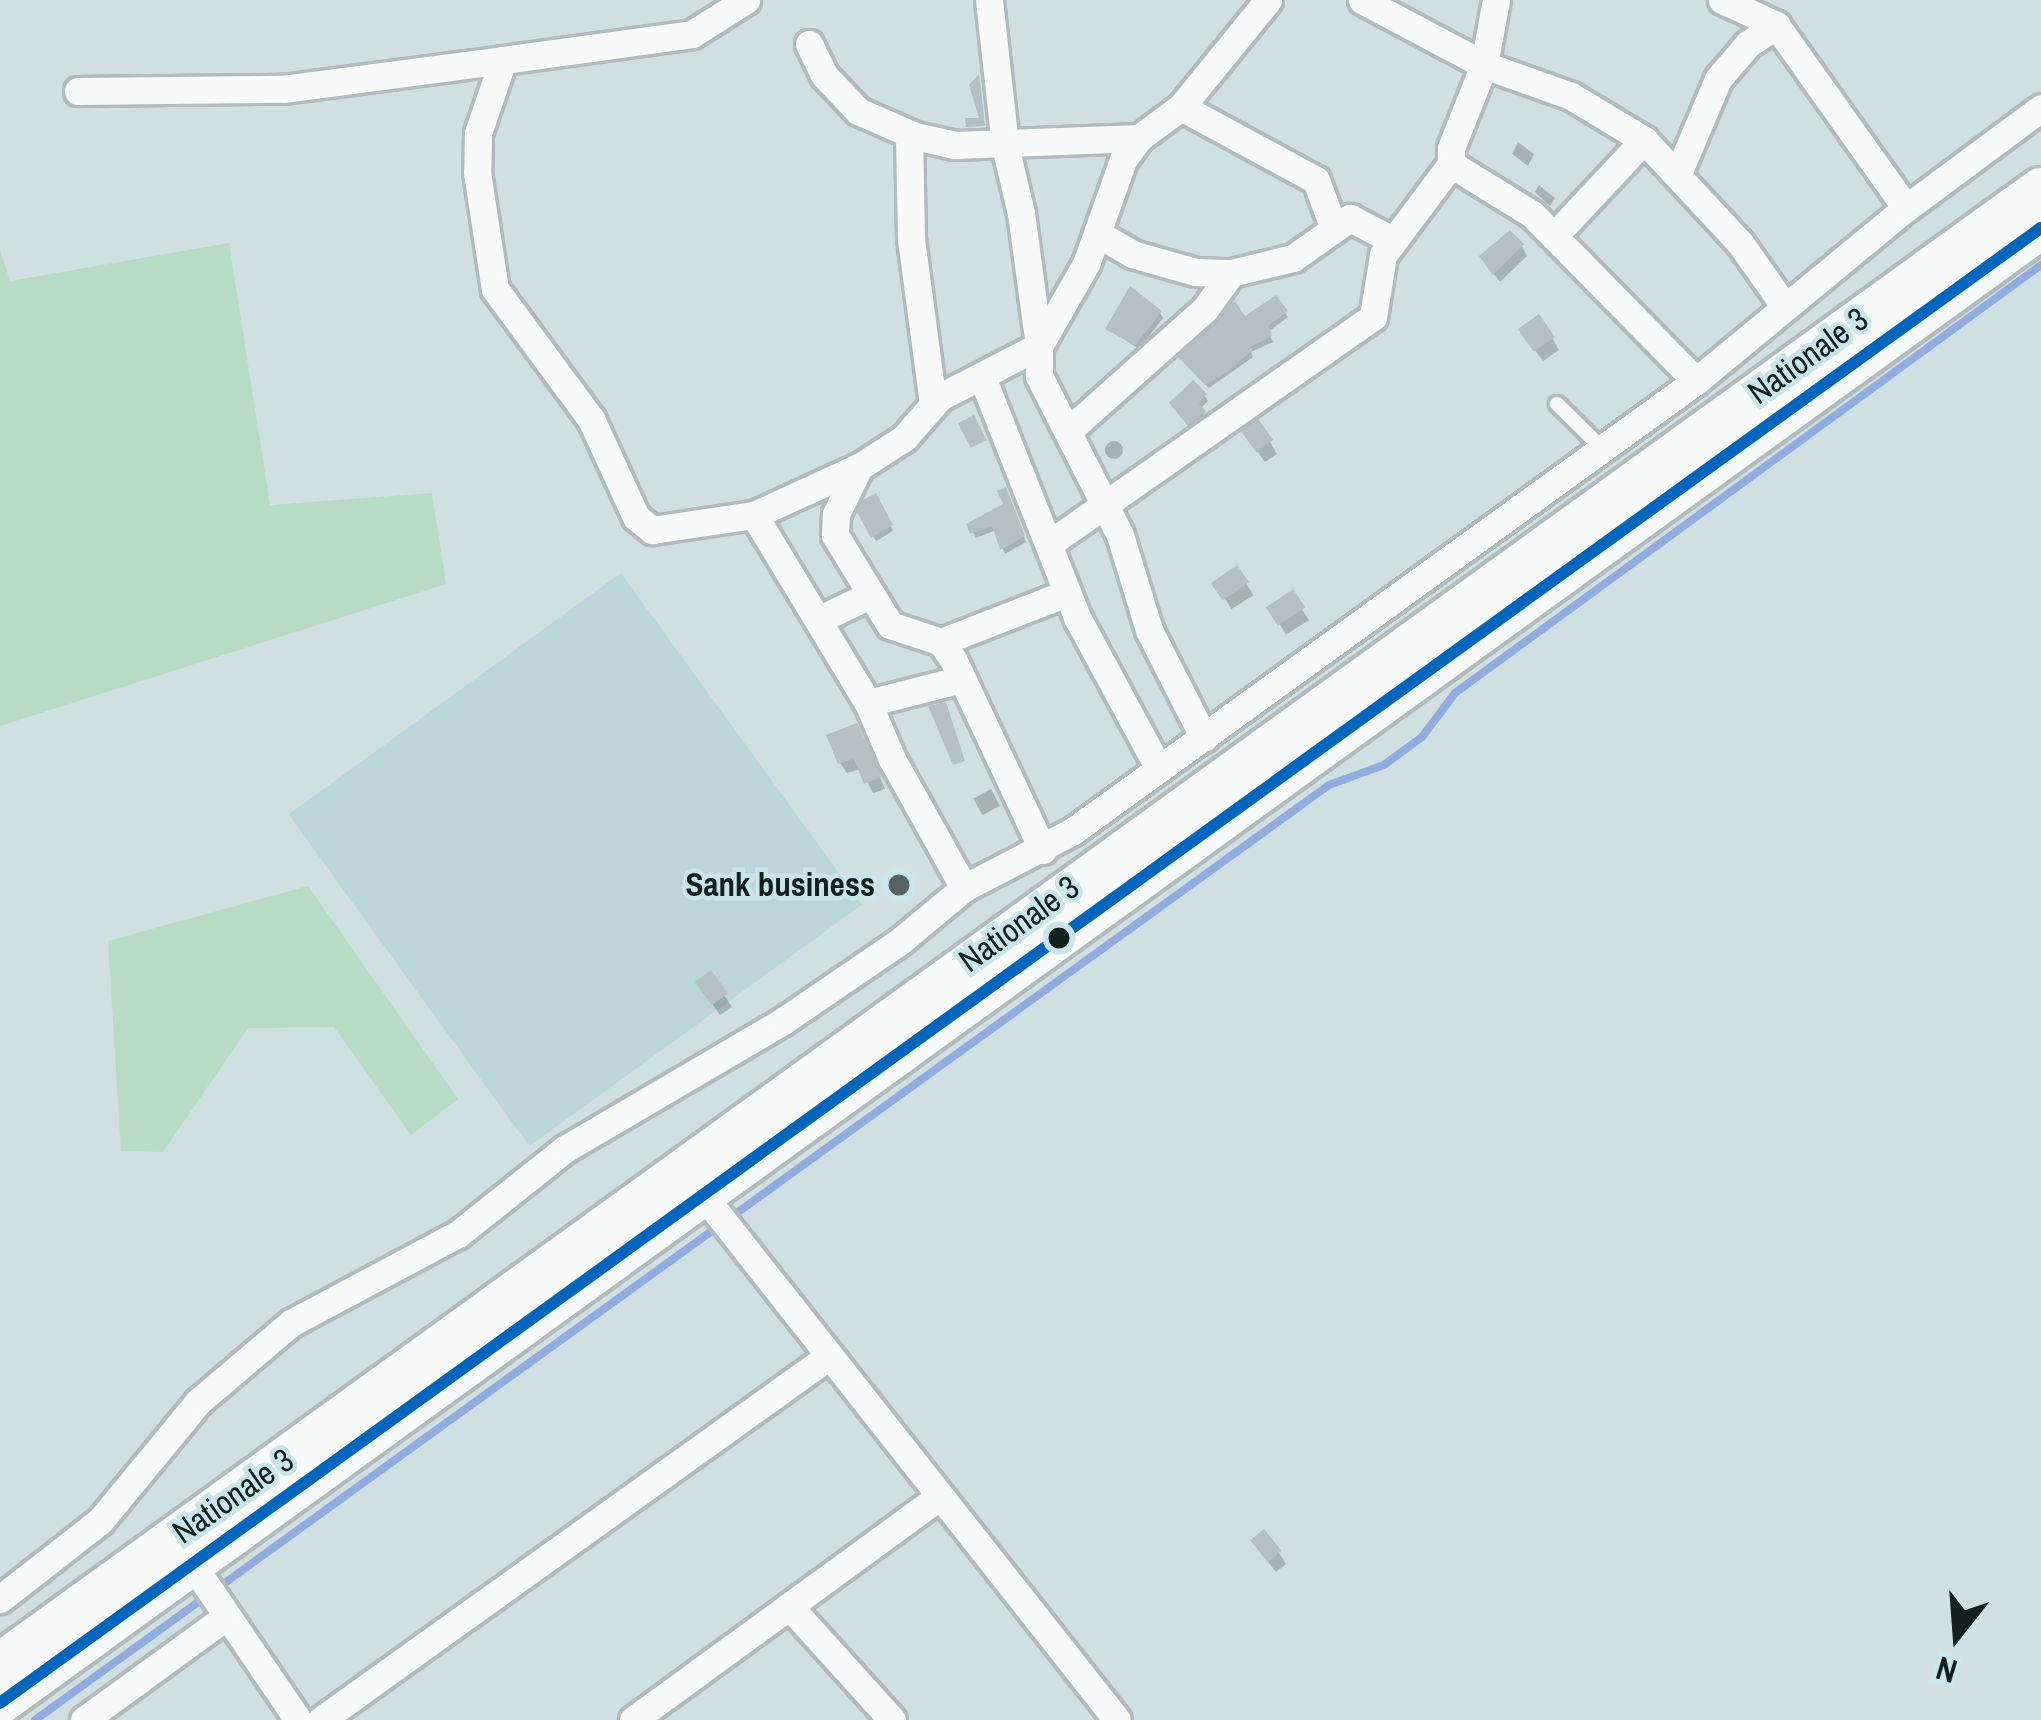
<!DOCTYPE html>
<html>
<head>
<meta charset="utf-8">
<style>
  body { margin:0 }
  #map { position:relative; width:2041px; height:1720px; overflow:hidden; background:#d0dfe1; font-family:"Archivo Narrow",sans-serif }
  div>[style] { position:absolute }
  .built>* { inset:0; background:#bbd6da; transform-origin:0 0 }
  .green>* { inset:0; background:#b8dbc3 }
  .shadow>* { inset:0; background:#0003; transform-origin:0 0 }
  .round { border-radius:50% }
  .stream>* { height:8px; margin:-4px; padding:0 4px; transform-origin:4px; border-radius:4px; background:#91ace0 }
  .building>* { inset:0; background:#b4c0c3; transform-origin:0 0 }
  .roads { filter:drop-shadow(3px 0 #b0bbbd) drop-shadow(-3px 0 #b0bbbd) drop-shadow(0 3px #b0bbbd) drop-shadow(0 -3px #b0bbbd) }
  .service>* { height:14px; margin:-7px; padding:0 7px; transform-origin:7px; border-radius:7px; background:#f8fafa }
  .minor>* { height:27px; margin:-13.5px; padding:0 13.5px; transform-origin:13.5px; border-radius:13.5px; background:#f8fafa }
  .primary>* { height:42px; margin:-21px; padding:0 21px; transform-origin:21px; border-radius:21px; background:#f8fafa }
  .bus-1>* { height:12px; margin:-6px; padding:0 6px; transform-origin:6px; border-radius:6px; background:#0065bd }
  .dots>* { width:33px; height:33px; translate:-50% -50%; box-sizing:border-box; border:6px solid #c8e5e9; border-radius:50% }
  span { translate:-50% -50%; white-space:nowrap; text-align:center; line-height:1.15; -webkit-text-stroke:9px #c8e5e9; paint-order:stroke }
  .street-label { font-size:33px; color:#141f20 }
  .poi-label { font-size:33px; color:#141f20; font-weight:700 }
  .right { translate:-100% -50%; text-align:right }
  .north { position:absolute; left:1897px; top:1576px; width:120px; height:120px; -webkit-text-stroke:9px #c8e5e9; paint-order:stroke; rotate:197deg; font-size:33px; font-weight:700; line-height:48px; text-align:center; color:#141f20 }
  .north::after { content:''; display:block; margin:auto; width:42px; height:54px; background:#141f20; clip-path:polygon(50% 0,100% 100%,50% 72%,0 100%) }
</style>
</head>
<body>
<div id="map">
  <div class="built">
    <i style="left:621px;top:573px;width:410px;height:411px;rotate:54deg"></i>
  </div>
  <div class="green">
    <i style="clip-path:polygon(229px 243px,270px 505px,432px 493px,446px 584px,0 726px,0 250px,10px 281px)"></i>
    <i style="clip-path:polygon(308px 886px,458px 1099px,411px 1135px,334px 1027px,248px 1028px,163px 1152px,121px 1151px,108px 941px)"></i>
  </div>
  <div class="shadow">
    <i style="clip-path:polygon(1518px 142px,1534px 154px,1528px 166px,1512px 154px)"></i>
    <i style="clip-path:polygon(1539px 185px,1555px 198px,1550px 206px,1535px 192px)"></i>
    <i style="clip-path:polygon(1522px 246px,1527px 256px,1500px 282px,1488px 267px)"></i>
    <i style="clip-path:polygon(1275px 299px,1288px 317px,1268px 332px,1273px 342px,1251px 352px,1253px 357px,1209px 388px,1184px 363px)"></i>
    <i style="clip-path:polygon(1160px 313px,1163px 318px,1139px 349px,1108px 329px)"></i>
    <i style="clip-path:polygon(1552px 338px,1559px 350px,1543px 361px,1528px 341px)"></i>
    <i style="clip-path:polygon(1205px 396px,1208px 401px,1200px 409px,1206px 418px,1191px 429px,1176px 408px)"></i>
    <i class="round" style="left:1105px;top:441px;width:18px;height:18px"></i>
    <i style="clip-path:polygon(1270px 442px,1277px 454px,1265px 462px,1252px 444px)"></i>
    <i style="clip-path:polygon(1008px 496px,1026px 542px,1005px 554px,996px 530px,976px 538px,970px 526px,1006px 506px)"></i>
    <i style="clip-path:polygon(875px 497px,893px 531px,876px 541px,860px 512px)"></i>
    <i style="left:1237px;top:569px;width:31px;height:26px;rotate:58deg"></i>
    <i style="left:1292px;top:593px;width:32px;height:27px;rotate:58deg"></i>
    <i style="clip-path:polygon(862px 738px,885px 789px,873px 793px,861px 769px,847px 773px,840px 763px)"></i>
    <i style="left:991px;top:789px;width:19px;height:20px;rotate:62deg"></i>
    <i style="clip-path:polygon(710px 974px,732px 1007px,720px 1015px,705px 994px)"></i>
    <i style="clip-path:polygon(1261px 1553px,1279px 1553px,1286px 1564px,1276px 1572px)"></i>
  </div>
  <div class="stream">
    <i style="left:35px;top:1720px;width:1596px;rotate:-35.85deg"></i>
    <i style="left:1329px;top:785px;width:59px;rotate:-20deg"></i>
    <i style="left:1384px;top:765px;width:47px;rotate:-36.4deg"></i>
    <i style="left:1422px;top:737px;width:55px;rotate:-53.1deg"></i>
    <i style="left:1455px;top:693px;width:726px;rotate:-36.14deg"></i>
  </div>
  <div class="building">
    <i style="clip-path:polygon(979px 74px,985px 126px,966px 127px,965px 118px,979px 118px,969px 85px)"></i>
    <i style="clip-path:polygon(1510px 230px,1524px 244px,1493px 275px,1479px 256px)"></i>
    <i style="clip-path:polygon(1130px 286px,1162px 311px,1135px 345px,1105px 329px)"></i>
    <i style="clip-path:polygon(1276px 295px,1288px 311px,1268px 326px,1272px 336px,1250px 347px,1253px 350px,1227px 372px,1205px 385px,1178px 357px,1235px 301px,1245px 316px)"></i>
    <i style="left:1539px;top:314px;width:28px;height:26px;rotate:55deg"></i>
    <i style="clip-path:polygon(1193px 380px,1207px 394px,1199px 403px,1206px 412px,1187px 425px,1169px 403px)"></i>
    <i style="left:974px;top:415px;width:28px;height:18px;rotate:63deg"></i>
    <i style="left:1258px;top:419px;width:26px;height:21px;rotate:54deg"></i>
    <i style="clip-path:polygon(1006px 487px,1025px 536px,1000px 550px,992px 526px,970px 534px,966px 524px,1003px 504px,997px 491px)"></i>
    <i style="clip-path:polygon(876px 493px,893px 525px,871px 538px,857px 512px,863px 500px)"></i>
    <i style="left:1237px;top:565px;width:21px;height:32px;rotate:55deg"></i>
    <i style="left:1293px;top:589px;width:22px;height:33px;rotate:56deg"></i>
    <i style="clip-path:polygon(946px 702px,965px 761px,953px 765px,928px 706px)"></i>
    <i style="clip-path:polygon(857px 723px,882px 777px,864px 784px,854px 759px,838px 764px,826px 735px)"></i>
    <i style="left:711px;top:970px;width:29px;height:20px;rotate:54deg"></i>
    <i style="left:1264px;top:1529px;width:28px;height:18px;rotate:51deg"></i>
  </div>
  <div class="roads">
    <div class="service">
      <i style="left:1557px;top:404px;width:64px;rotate:44.4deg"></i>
    </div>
    <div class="minor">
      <i style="left:989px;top:0;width:147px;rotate:83.7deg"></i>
      <i style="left:1005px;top:146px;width:69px;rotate:76.6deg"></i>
      <i style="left:1021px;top:213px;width:134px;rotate:82.3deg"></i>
      <i style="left:1039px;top:346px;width:30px;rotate:90deg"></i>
      <i style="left:1039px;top:376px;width:178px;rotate:63deg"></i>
      <i style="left:1120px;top:535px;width:99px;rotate:73deg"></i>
      <i style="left:1149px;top:630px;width:121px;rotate:63deg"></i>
      <i style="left:1362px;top:0;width:138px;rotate:28deg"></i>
      <i style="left:1484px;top:65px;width:92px;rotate:19.6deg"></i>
      <i style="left:1571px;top:96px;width:85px;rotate:31.1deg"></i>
      <i style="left:1644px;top:140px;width:141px;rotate:47deg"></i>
      <i style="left:1740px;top:243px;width:78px;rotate:54.9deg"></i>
      <i style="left:1496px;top:0;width:66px;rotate:100.5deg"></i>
      <i style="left:1484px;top:65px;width:89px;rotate:111.7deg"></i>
      <i style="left:1451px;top:148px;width:16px;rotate:90deg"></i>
      <i style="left:1451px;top:164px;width:95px;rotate:31.7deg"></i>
      <i style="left:1532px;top:214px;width:234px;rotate:45.5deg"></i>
      <i style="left:1722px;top:0;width:60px;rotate:24.8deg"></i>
      <i style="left:1776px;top:25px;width:224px;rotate:54.6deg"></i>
      <i style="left:809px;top:44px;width:34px;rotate:64deg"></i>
      <i style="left:824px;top:75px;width:50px;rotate:46.6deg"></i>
      <i style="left:858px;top:111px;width:62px;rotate:23.7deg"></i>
      <i style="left:915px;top:136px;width:41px;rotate:12.7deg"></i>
      <i style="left:955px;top:145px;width:184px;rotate:-2.2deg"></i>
      <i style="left:503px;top:60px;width:77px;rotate:108.9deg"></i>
      <i style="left:478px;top:133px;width:39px;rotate:91deg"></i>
      <i style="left:477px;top:172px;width:118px;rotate:81.3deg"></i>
      <i style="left:495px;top:289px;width:162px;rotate:53.6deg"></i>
      <i style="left:591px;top:419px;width:108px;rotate:65.3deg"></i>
      <i style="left:636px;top:517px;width:21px;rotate:39deg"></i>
      <i style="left:652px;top:530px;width:103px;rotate:-8.4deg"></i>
      <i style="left:754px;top:515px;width:115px;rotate:-24.6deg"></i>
      <i style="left:859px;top:467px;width:54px;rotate:-32.8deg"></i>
      <i style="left:904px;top:438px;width:55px;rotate:-48.7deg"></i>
      <i style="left:940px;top:397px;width:111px;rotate:-27.3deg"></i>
      <i style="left:1039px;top:346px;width:95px;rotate:-60.2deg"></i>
      <i style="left:1086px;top:264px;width:110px;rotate:-70.4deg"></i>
      <i style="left:1123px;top:160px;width:27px;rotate:-54deg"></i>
      <i style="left:1139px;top:138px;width:52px;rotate:-36.4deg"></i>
      <i style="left:1181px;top:107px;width:138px;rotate:-50.9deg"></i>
      <i style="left:78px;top:91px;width:205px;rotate:-0.6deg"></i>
      <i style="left:283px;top:89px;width:222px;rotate:-7.5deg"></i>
      <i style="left:503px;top:60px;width:191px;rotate:-7.8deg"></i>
      <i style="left:692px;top:34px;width:64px;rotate:-32.2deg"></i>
      <i style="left:1181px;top:107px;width:153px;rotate:28.4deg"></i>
      <i style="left:1316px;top:180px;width:52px;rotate:69.8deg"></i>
      <i style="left:909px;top:134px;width:105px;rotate:88.9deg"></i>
      <i style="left:911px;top:239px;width:166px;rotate:82.4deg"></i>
      <i style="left:1679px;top:171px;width:100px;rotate:-67deg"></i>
      <i style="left:1718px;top:79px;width:46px;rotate:-49.4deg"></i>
      <i style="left:1748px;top:44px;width:34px;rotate:-34deg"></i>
      <i style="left:1098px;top:234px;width:39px;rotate:30deg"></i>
      <i style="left:1132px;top:254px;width:66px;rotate:15.9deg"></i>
      <i style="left:1195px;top:272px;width:36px;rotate:2deg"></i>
      <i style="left:1231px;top:273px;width:64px;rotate:-13.6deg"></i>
      <i style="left:1293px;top:258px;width:70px;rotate:-35.1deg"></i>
      <i style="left:1350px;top:218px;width:47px;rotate:27.6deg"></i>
      <i style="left:1555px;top:235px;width:130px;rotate:-46.9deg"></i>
      <i style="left:982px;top:377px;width:260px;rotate:68.4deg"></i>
      <i style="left:1078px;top:619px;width:170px;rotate:61.6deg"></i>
      <i style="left:1068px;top:431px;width:183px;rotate:-41.7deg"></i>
      <i style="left:1205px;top:309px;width:44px;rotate:-54.2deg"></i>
      <i style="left:859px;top:467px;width:52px;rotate:116.1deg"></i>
      <i style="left:836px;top:514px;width:21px;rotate:93deg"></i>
      <i style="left:835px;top:535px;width:105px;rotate:58.6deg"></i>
      <i style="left:890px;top:625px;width:54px;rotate:18.4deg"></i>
      <i style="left:941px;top:642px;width:21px;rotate:55deg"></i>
      <i style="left:953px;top:659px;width:211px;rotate:64.8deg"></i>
      <i style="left:754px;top:515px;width:220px;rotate:58.8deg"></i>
      <i style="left:868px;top:703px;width:61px;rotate:66.8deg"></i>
      <i style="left:892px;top:759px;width:148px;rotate:60.8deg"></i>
      <i style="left:1050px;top:543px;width:394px;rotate:-35deg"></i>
      <i style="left:1373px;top:317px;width:63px;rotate:-80.8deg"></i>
      <i style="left:1383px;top:255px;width:114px;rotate:-53.2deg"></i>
      <i style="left:820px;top:619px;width:55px;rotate:-25.6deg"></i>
      <i style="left:941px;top:642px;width:135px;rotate:-21.3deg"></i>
      <i style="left:868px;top:703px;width:97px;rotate:-14.3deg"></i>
      <i style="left:695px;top:1185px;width:681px;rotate:51.73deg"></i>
      <i style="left:186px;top:1555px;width:199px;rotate:55.8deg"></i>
      <i style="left:0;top:1599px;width:127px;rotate:-38deg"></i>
      <i style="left:100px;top:1521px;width:156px;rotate:-50.5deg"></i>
      <i style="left:199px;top:1401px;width:121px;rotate:-40.3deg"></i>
      <i style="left:291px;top:1323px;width:189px;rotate:-28.1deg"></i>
      <i style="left:458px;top:1234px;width:137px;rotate:-38.5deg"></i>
      <i style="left:565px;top:1149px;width:253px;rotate:-30.4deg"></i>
      <i style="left:783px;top:1021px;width:140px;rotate:-34.3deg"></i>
      <i style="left:899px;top:942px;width:85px;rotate:-39.7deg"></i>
      <i style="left:964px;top:888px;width:123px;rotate:-27.6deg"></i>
      <i style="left:1073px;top:831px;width:769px;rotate:-35.84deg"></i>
      <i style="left:1696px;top:381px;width:272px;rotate:-39.5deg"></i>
      <i style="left:1906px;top:208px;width:168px;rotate:-36.5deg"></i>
      <i style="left:790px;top:1607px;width:152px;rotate:47.9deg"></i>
      <i style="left:84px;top:1720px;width:175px;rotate:-36deg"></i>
      <i style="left:321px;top:1720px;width:625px;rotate:-35.62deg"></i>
      <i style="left:633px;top:1720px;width:376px;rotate:-36.1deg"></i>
    </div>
    <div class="primary">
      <i style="left:0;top:1664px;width:2518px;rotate:-35.86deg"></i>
      <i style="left:0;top:1703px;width:2518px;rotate:-35.86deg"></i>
    </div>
  </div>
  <div class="bus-1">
    <i style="left:0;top:1703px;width:2518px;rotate:-35.86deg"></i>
  </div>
  <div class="dots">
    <i style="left:899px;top:885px;background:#566264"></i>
    <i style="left:1059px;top:938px;background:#141f20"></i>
  </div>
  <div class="street-label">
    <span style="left:1808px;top:356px;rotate:-36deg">Nationale 3</span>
    <span style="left:1019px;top:924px;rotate:-36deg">Nationale 3</span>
    <span style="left:233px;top:1496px;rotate:-35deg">Nationale 3</span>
  </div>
  <div class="poi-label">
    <span class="right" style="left:875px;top:885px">Sank business</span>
  </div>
  <div class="north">N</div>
</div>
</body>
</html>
